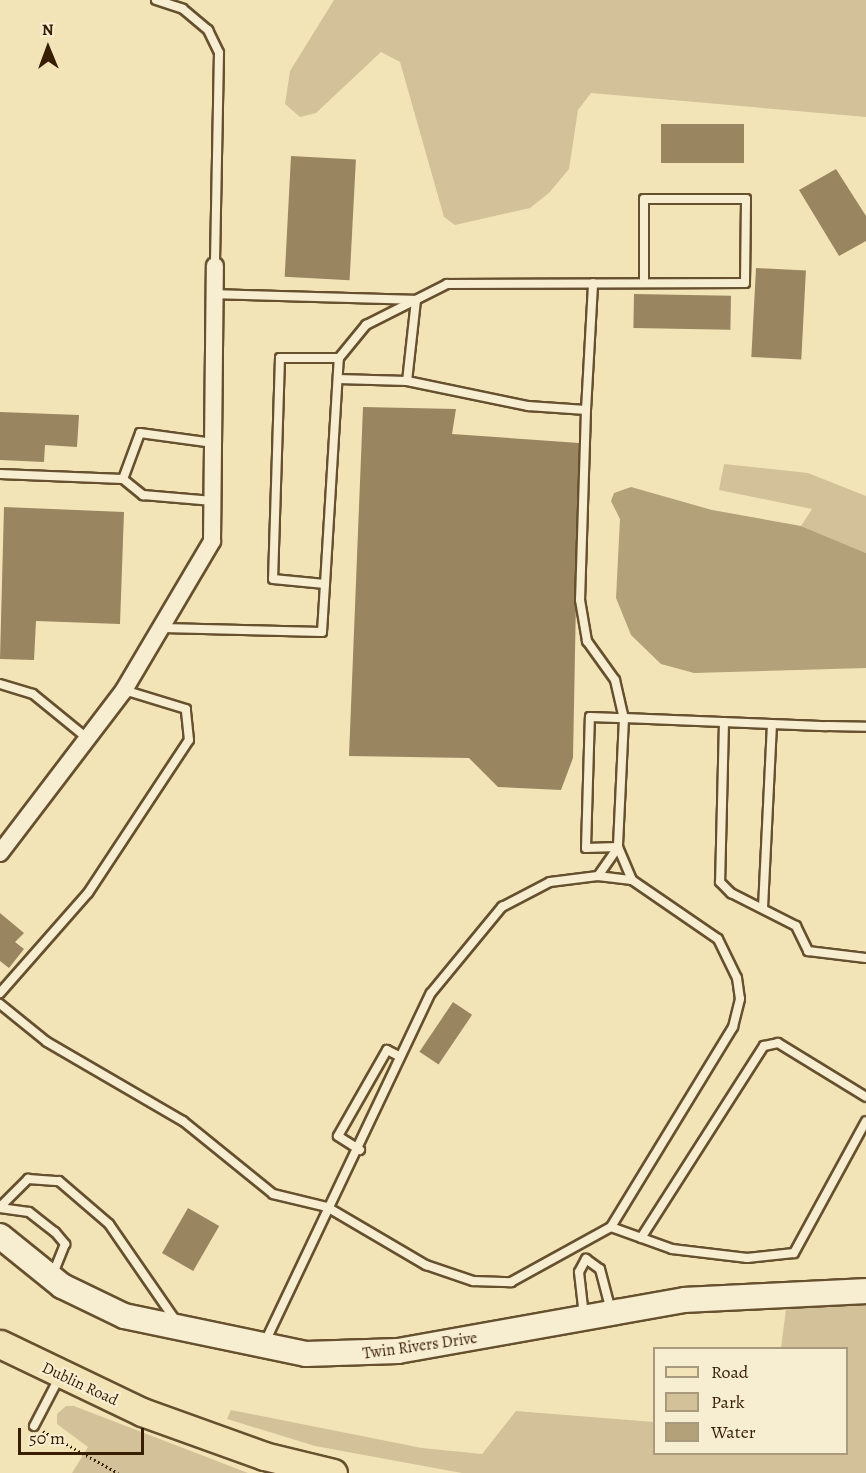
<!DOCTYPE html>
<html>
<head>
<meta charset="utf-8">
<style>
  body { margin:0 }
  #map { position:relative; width:866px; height:1473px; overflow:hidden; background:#f3e4b8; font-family:Alegreya,serif }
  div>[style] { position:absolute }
  .green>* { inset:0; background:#d3c299 }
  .water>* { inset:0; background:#b3a179 }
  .building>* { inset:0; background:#998560; transform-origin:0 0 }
  .path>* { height:3px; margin-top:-1.5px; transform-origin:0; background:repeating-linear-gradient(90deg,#371e00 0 1.5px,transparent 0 4.5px) }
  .roads { filter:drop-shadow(2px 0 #66502e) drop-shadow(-2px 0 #66502e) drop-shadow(0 2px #66502e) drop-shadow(0 -2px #66502e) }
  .lane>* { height:8px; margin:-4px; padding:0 4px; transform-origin:4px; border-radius:4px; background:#f7edd1 }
  .street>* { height:16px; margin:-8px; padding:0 8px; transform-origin:8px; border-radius:8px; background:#f7edd1 }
  .secondary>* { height:24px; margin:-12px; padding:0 12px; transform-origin:12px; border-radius:12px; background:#f7edd1 }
  .primary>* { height:27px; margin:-13.5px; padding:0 13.5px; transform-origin:13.5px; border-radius:13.5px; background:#f3e4b8 }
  span { translate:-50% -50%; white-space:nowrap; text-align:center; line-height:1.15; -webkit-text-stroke:4.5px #f7edd1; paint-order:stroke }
  .street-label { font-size:16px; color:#371e00 }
  .legend { position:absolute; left:653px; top:1347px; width:195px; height:108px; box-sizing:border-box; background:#f7edd1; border:2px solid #aa9a7d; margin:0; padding:8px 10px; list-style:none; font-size:18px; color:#371e00 }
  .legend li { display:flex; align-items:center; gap:12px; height:30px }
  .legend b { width:30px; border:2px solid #aa9a7d }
  .north { position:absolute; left:18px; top:18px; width:60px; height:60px; -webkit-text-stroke:4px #f7edd1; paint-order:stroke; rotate:359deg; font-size:16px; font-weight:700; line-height:24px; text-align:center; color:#371e00 }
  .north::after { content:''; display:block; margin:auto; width:21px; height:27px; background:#371e00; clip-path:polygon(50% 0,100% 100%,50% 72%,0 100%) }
  .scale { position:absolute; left:18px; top:1428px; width:126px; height:27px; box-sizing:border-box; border:3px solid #371e00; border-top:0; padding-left:8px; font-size:18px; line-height:21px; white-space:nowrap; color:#371e00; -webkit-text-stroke:4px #f7edd1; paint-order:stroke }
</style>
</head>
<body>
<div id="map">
  <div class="green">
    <i style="clip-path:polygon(334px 0,866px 0,866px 117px,591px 93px,578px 110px,569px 169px,549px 193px,530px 208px,455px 225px,444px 217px,400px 62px,381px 52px,316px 113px,300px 117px,285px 104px,290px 71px)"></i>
    <i style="clip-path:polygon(724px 464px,808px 473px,866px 496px,866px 553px,801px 526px,812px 509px,719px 490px)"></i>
    <i style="clip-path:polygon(787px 1301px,866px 1302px,866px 1473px,462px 1473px,315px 1446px,227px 1419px,231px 1410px,422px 1448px,482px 1454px,516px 1411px,654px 1422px,654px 1454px,846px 1454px,846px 1348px,781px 1348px)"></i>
    <i style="clip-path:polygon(66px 1406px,74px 1406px,248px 1473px,72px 1473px,88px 1447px,57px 1424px,57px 1414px)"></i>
  </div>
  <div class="water">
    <i style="clip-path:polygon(631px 487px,712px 510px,801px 526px,866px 553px,866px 668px,694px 673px,661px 664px,631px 635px,616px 598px,620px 519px,611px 501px,614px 493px)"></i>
  </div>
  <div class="building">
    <i style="left:661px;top:124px;width:83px;height:39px"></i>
    <i style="left:291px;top:156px;width:65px;height:121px;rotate:3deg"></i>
    <i style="clip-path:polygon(836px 169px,866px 216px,866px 241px,839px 256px,799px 190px)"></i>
    <i style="left:756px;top:268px;width:50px;height:89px;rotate:3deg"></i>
    <i style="left:634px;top:294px;width:97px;height:34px;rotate:1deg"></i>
    <i style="clip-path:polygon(363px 407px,456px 409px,452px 434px,579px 443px,573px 758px,561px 790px,498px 787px,469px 758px,349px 756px)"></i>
    <i style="clip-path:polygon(0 412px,79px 415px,77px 447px,45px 445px,44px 462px,0 460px)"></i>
    <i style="clip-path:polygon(4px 507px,124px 512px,120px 624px,36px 621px,34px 660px,0 659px)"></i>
    <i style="clip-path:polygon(0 913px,24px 933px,15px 942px,24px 949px,9px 968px,0 961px)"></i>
    <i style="left:453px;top:1002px;width:23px;height:60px;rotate:34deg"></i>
    <i style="left:188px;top:1208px;width:36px;height:52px;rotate:30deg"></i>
  </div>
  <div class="path">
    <i style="left:43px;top:1431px;width:86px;rotate:29.2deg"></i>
  </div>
  <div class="roads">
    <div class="lane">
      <i style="left:156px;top:0;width:28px;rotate:18deg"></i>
      <i style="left:183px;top:9px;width:33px;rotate:40deg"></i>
      <i style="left:208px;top:30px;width:25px;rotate:64deg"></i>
      <i style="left:219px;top:53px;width:213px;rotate:91.1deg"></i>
      <i style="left:214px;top:294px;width:202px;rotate:1.7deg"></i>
      <i style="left:416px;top:300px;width:81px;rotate:96.3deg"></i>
      <i style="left:407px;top:381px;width:69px;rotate:-178.3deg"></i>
      <i style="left:339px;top:358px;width:43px;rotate:-50.7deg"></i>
      <i style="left:366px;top:325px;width:91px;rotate:-26.8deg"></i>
      <i style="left:447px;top:284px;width:298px;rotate:-0.2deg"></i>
      <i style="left:745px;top:283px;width:84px;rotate:-89.3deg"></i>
      <i style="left:746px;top:199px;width:102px;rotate:180deg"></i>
      <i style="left:644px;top:199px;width:84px;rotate:90deg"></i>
      <i style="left:407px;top:381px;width:124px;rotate:11.7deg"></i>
      <i style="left:528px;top:406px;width:58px;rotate:3.9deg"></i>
      <i style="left:586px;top:410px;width:190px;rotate:91.8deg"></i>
      <i style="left:580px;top:600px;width:42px;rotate:80.3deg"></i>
      <i style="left:587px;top:641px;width:48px;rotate:54.3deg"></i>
      <i style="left:615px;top:680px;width:39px;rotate:77deg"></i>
      <i style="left:624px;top:718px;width:129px;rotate:92.7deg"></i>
      <i style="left:618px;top:847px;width:32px;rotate:178deg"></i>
      <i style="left:586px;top:848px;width:131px;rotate:-88.3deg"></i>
      <i style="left:590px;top:717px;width:34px;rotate:2deg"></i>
      <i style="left:624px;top:718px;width:203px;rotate:2.3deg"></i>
      <i style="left:827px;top:726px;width:39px;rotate:1deg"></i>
      <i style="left:586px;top:410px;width:127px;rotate:-86.8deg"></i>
      <i style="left:0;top:474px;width:123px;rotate:2.3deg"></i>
      <i style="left:123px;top:479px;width:26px;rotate:39deg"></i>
      <i style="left:143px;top:495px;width:70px;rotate:4.9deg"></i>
      <i style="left:123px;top:479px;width:49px;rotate:-69.7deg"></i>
      <i style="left:140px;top:433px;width:74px;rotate:7.8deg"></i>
      <i style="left:163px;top:628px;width:159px;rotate:1.4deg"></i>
      <i style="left:322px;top:632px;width:48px;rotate:-86.4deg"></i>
      <i style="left:325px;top:584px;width:226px;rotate:-86.5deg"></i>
      <i style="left:339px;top:358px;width:59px;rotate:180deg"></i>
      <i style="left:280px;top:358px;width:221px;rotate:91.8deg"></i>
      <i style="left:273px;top:579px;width:52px;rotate:5.5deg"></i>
      <i style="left:0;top:684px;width:34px;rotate:17deg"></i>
      <i style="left:33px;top:694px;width:70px;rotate:39.2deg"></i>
      <i style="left:724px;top:722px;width:160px;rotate:91.4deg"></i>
      <i style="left:720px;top:882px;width:16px;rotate:45deg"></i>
      <i style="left:731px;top:893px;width:73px;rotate:26.9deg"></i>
      <i style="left:796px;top:926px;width:28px;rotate:64deg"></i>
      <i style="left:808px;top:951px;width:58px;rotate:6.9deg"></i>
      <i style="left:598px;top:876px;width:35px;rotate:-55deg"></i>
      <i style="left:618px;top:847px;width:36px;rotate:67deg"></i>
      <i style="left:763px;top:908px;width:184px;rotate:-87.2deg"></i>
      <i style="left:0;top:993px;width:133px;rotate:-48.7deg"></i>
      <i style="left:88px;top:893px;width:183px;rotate:-56.6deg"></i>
      <i style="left:189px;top:740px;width:31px;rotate:-96deg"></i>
      <i style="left:186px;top:709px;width:65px;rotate:-163deg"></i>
      <i style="left:0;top:1004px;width:60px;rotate:39deg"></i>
      <i style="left:47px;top:1042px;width:157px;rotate:30.2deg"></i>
      <i style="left:183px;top:1121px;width:116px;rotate:39deg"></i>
      <i style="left:273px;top:1194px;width:56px;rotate:13.5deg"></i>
      <i style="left:327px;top:1207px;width:115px;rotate:30.4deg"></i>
      <i style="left:426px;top:1265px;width:50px;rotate:18.8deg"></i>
      <i style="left:473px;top:1281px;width:38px;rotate:2deg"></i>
      <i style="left:511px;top:1282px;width:114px;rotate:-28.8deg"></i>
      <i style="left:611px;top:1227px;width:65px;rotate:19.8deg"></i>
      <i style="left:672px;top:1249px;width:76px;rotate:6.8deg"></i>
      <i style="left:747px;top:1258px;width:47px;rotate:-6.1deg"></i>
      <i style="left:794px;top:1253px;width:150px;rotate:-61.4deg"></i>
      <i style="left:360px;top:1150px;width:26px;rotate:-148deg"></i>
      <i style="left:338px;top:1136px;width:99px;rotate:-60.3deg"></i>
      <i style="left:387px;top:1050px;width:13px;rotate:27deg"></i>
      <i style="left:0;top:1207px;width:40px;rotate:-45deg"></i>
      <i style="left:28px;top:1179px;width:31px;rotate:4deg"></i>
      <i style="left:59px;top:1181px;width:66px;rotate:40.7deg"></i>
      <i style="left:109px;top:1224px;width:118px;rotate:55.4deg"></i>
      <i style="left:0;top:1208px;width:29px;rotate:8deg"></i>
      <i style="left:29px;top:1212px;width:33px;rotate:38deg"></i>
      <i style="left:55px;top:1232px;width:16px;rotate:50deg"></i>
      <i style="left:65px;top:1244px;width:32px;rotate:112deg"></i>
      <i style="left:641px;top:1238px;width:228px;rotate:-57.4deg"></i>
      <i style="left:764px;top:1046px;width:14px;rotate:-12deg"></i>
      <i style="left:778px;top:1043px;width:103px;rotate:31.5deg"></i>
      <i style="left:584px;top:1316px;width:44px;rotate:-96.5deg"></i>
      <i style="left:579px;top:1272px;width:15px;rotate:-62deg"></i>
      <i style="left:586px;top:1259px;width:17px;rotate:36deg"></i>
      <i style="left:600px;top:1269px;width:43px;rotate:75.3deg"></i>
      <i style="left:265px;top:1342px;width:386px;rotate:-64.6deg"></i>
      <i style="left:431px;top:993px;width:112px;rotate:-50.5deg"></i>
      <i style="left:502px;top:907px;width:54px;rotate:-27.5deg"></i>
      <i style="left:550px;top:882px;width:48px;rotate:-7.1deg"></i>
      <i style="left:598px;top:876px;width:34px;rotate:7deg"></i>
      <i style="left:632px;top:880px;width:104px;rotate:34.5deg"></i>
      <i style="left:718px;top:939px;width:43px;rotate:64deg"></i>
      <i style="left:737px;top:978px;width:21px;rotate:82deg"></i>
      <i style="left:740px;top:999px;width:29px;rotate:104deg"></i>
      <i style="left:733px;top:1027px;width:234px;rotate:121.4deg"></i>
      <i style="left:34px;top:1426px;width:56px;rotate:-62.5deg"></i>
    </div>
    <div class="street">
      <i style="left:0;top:853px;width:205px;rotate:-52.7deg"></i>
      <i style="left:124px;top:690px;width:173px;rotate:-59.4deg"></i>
      <i style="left:212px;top:541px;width:275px;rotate:-89.4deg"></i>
    </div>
    <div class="secondary">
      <i style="left:0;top:1236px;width:80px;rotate:38.9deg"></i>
      <i style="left:62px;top:1286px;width:69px;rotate:25.8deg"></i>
      <i style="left:124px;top:1316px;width:186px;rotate:11.8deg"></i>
      <i style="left:306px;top:1354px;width:92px;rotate:-1.9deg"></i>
      <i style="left:398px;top:1351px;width:291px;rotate:-10.1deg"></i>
      <i style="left:685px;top:1300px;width:181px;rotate:-2.8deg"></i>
    </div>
    <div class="primary">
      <i style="left:0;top:1344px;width:157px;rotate:25.6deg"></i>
      <i style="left:142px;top:1412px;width:130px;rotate:19.8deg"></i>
      <i style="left:264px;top:1456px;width:71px;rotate:13.8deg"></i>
    </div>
  </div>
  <div class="street-label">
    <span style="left:420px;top:1346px;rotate:-8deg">Twin Rivers Drive</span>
    <span style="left:80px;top:1384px;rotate:25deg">Dublin Road</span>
  </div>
  <ul class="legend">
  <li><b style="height:8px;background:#f3e4b8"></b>Road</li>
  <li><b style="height:16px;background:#d3c299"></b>Park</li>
  <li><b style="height:16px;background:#b3a179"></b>Water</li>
  </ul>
  <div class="north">N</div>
  <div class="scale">50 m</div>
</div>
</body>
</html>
